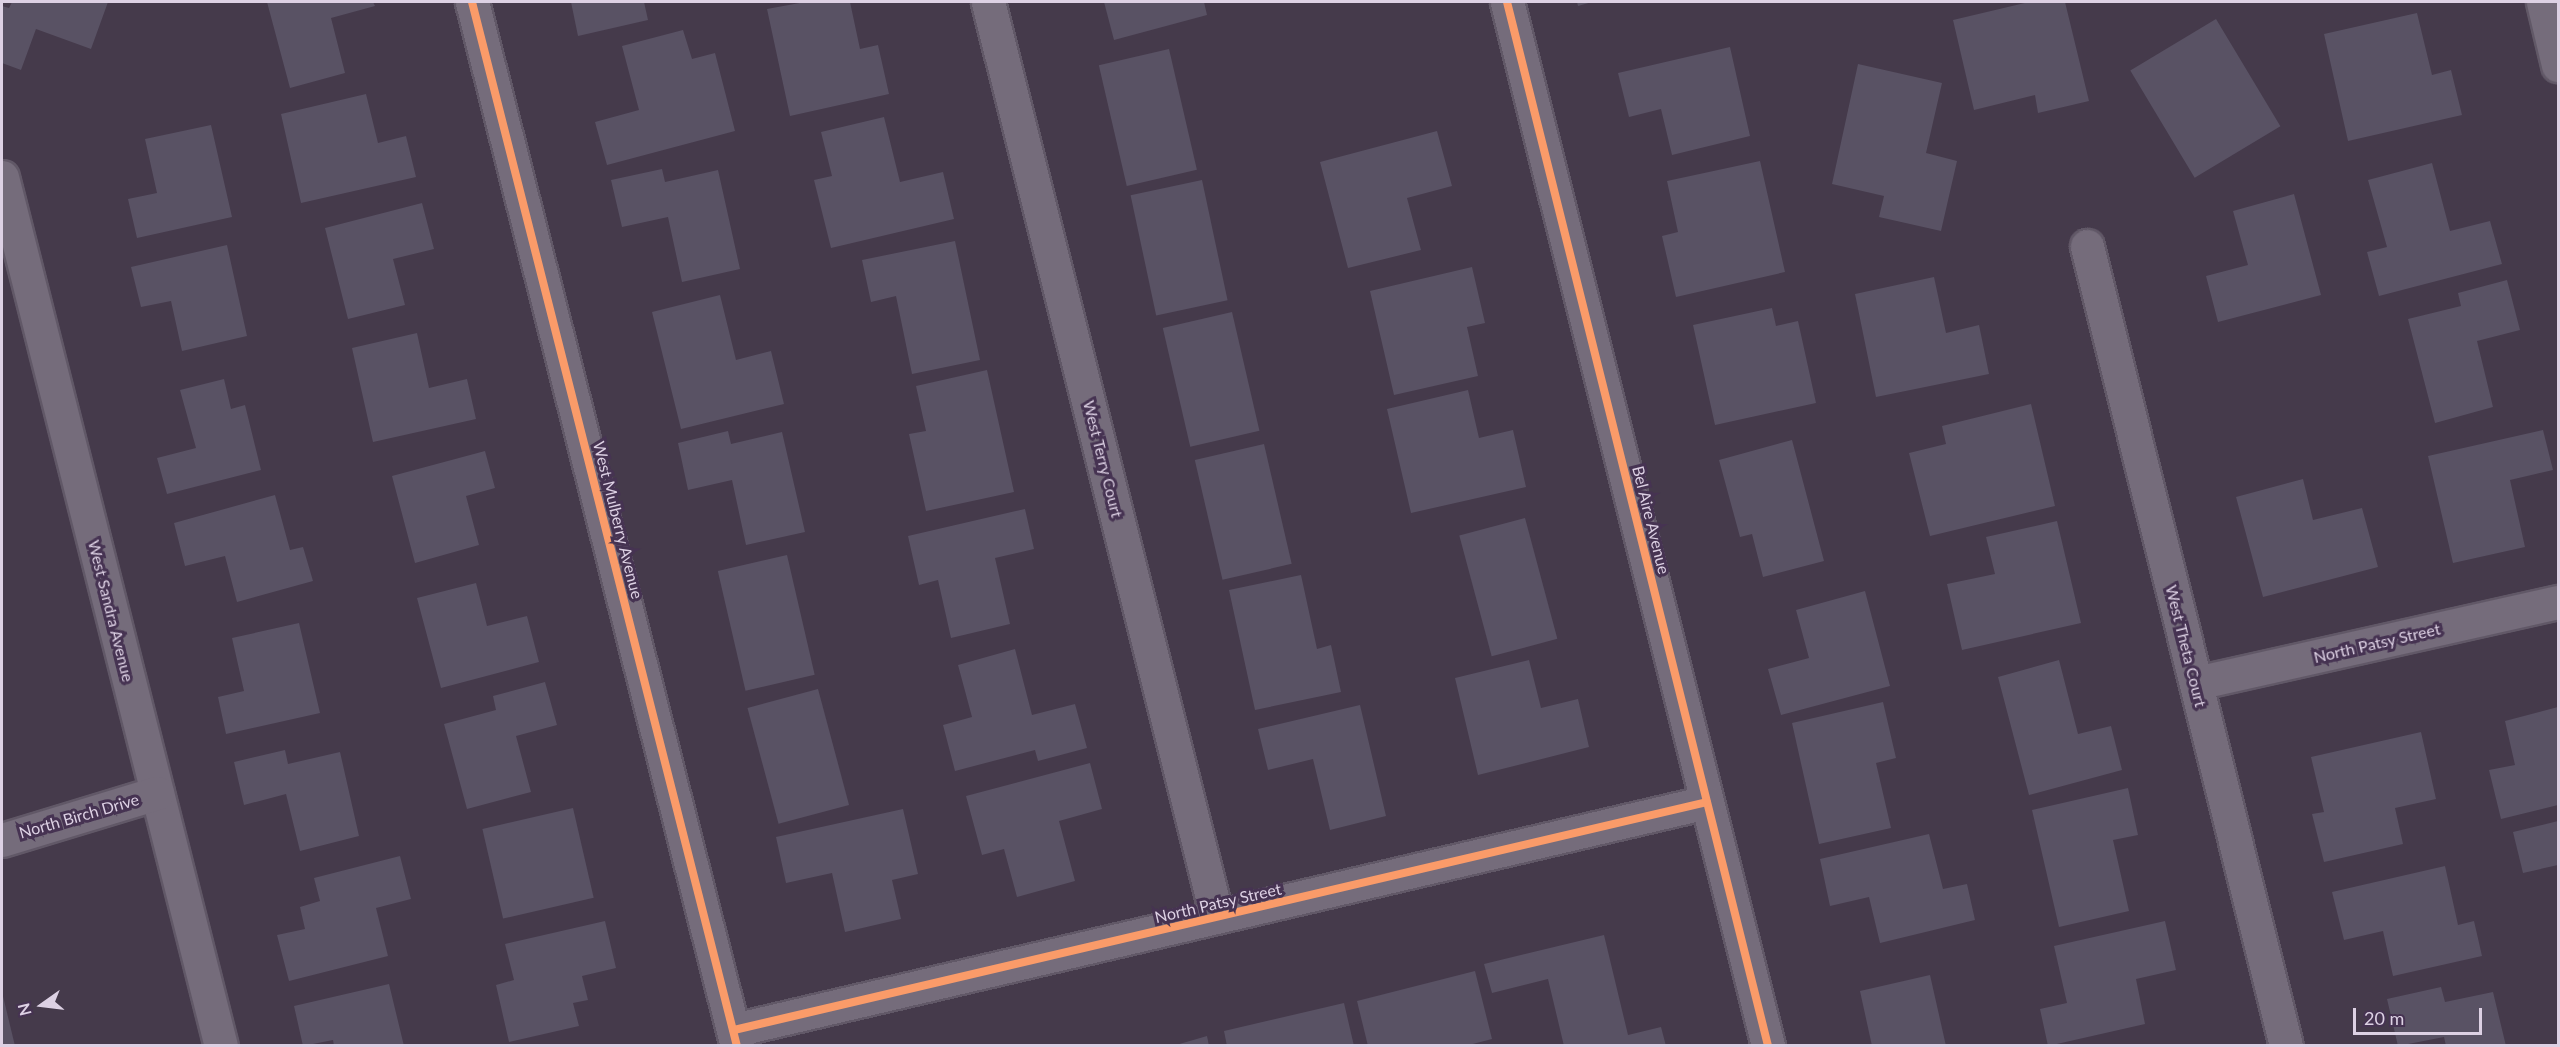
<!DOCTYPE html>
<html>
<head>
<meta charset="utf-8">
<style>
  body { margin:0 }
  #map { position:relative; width:2560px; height:1047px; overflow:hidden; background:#453a4b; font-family:Lato,sans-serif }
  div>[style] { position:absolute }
  .building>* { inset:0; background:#595264; transform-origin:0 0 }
  .roads { filter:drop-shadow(2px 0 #615867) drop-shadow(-2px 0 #615867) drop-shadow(0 2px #615867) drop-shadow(0 -2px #615867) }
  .minor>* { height:33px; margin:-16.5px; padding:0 16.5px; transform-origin:16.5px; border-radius:16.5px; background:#756c7b }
  .cycleway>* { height:8px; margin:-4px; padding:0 4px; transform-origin:4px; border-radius:4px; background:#fa9b69 }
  span { translate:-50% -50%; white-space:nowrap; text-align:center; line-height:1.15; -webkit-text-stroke:6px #463352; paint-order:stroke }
  .street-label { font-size:16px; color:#ddd1e4 }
  .frame { position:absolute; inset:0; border:3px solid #ddd1e4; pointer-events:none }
  .north { position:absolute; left:12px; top:975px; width:60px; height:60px; -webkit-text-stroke:4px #463352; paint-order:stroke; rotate:256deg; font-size:16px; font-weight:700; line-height:24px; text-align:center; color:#ddd1e4 }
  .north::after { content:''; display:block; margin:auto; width:21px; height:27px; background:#ddd1e4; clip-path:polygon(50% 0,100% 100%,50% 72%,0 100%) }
  .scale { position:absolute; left:2353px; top:1008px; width:129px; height:27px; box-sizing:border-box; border:3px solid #ddd1e4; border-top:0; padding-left:8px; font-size:18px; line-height:21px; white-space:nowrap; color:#ddd1e4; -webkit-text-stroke:4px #463352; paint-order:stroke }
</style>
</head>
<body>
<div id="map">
  <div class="building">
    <i style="clip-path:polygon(12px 2px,108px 2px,91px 49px,36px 29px,21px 70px,2px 63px,2px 6px,9px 8px)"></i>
    <i style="clip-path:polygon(267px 2px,373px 2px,375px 6px,331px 18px,345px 73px,290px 88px)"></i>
    <i style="clip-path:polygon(571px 2px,644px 2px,648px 20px,578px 36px)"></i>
    <i style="clip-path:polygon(805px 2px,850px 2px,860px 49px,878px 45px,889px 94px,790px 116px,767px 9px)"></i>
    <i style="clip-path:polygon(1104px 2px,1204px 2px,1207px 15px,1114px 40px)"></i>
    <i style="clip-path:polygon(1577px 2px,1592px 2px,1578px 6px)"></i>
    <i style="clip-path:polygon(2029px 2px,2065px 2px,2089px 101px,2038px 113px,2035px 95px,1974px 110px,1953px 20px)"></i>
    <i style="clip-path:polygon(2417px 13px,2432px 75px,2451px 70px,2462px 115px,2348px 141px,2324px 34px)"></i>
    <i style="left:2216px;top:19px;width:125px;height:100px;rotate:59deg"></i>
    <i style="clip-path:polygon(683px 30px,692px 59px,715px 53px,735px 131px,607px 165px,595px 122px,639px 110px,622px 46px)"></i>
    <i style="clip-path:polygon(1730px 47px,1750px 136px,1672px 155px,1661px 109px,1629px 117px,1618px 73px)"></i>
    <i style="left:1169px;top:49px;width:124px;height:72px;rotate:77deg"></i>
    <i style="clip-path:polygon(1858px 64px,1942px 83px,1926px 153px,1957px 161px,1941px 231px,1879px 217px,1884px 196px,1832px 184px)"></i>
    <i style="clip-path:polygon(366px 94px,378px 143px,406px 136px,416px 177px,301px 203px,281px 114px)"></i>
    <i style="clip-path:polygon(884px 117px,900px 182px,943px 172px,954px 219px,831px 248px,814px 180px,832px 176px,821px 132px)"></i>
    <i style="clip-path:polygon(211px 125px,232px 217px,137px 238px,128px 199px,157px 193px,145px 139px)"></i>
    <i style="clip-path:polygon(1437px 131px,1452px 186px,1407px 198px,1421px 250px,1348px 268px,1320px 162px)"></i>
    <i style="clip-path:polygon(1760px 161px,1785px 272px,1676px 297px,1662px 236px,1678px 232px,1667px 181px)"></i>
    <i style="clip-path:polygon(2432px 163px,2450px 231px,2490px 221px,2502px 264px,2379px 296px,2367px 252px,2387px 247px,2368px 180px)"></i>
    <i style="clip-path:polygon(662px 169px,665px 182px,718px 170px,740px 269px,682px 282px,668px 217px,622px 227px,611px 180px)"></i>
    <i style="left:1202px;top:180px;width:123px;height:73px;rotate:78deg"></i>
    <i style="clip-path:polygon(2294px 194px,2321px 295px,2218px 322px,2206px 276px,2248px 265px,2233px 211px)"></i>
    <i style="clip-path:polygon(422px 203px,434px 249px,393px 259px,405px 305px,348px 319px,325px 228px)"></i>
    <i style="clip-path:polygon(955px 241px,980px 360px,912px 374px,896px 296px,871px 302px,862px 260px)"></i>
    <i style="clip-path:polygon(227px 245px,247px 336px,182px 351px,171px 301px,141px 307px,131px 267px)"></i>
    <i style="clip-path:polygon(1472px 267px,1485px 323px,1467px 327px,1478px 376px,1394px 395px,1370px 291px)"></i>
    <i style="clip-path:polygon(1934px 277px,1946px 333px,1979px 325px,1989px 374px,1876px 397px,1855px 294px)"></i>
    <i style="clip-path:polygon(2507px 280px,2520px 330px,2477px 341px,2493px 407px,2435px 423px,2408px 319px,2461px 306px,2458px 293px)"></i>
    <i style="clip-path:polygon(720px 295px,736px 360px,771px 351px,784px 404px,681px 429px,652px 312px)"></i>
    <i style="clip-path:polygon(1772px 308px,1776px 326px,1798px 321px,1816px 403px,1715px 425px,1693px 325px)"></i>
    <i style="left:1232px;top:312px;width:122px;height:71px;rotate:77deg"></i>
    <i style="clip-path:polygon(417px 333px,429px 388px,467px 379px,476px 419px,373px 442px,352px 348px)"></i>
    <i style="clip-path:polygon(987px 370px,1014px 492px,926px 511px,909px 434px,926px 431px,916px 386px)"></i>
    <i style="clip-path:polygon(224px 379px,231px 409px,245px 405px,261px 470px,167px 494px,157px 458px,196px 448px,180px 390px)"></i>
    <i style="clip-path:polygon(1468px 390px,1479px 438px,1513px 430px,1526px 487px,1411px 513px,1387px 409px)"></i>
    <i style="clip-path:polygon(2031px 404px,2055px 506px,1930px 536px,1909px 453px,1946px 444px,1942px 426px)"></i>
    <i style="clip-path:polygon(2543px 430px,2553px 470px,2510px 480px,2525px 547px,2453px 563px,2428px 456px)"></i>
    <i style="clip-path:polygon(728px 431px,731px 444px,782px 432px,805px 532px,746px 545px,732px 480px,688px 490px,678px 443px)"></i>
    <i style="clip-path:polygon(1792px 440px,1824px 561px,1763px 577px,1752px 534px,1740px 537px,1719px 460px)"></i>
    <i style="left:1264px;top:444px;width:123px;height:71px;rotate:77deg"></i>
    <i style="clip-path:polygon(485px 451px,495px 488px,466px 496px,479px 545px,415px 563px,392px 476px)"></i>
    <i style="clip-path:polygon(2303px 479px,2313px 520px,2362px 508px,2378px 567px,2263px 597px,2236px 497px)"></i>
    <i style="clip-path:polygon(275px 495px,290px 550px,303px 547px,313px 581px,237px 602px,225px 556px,185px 566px,174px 523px)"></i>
    <i style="clip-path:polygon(1025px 509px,1034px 549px,995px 558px,1010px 624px,951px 638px,938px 580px,919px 585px,908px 536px)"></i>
    <i style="left:1525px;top:518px;width:125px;height:68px;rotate:75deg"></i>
    <i style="clip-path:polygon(2057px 521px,2081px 623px,1962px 650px,1947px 584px,1995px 574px,1986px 537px)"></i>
    <i style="left:787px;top:555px;width:123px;height:71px;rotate:77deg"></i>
    <i style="clip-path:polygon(1301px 575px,1317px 649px,1331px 645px,1341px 692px,1255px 710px,1229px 590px)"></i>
    <i style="clip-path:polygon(476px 583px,487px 626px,527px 616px,539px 662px,441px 688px,417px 598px)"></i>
    <i style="clip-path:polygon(1865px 591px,1890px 686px,1781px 715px,1768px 669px,1809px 658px,1796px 610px)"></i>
    <i style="clip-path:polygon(299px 623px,320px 713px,226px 734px,218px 697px,244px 691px,232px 638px)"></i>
    <i style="clip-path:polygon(1015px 649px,1032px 715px,1075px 704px,1087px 748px,1038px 761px,1035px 750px,955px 771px,943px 725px,972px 717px,958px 665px)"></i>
    <i style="clip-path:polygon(1529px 660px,1541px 708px,1578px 699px,1589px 747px,1478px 775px,1455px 678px)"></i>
    <i style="clip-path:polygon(2059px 660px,2078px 734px,2111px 726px,2122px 770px,2029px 795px,1998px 677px)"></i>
    <i style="clip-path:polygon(545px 682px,557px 725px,516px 736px,531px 792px,467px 809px,444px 724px,496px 710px,493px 696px)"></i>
    <i style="left:818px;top:689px;width:120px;height:73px;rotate:75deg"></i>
    <i style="clip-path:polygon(1883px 702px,1896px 758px,1876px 763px,1891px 828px,1819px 844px,1792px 723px)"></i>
    <i style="clip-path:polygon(1360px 705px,1386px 816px,1330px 830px,1313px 759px,1268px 770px,1258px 729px)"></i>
    <i style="clip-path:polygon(2558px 707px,2558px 805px,2501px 819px,2489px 770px,2515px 765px,2505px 721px)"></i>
    <i style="clip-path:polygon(2421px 732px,2436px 799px,2395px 808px,2403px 844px,2324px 862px,2312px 814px,2324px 812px,2311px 757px)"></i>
    <i style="clip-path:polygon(285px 750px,288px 764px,340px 752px,359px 836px,300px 851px,286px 794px,244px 805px,234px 762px)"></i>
    <i style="clip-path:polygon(1090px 763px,1102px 809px,1059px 821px,1075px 881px,1017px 897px,1004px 849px,982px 855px,966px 796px)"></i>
    <i style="clip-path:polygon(2128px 788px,2138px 835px,2113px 840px,2129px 911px,2059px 927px,2032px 810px)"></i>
    <i style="left:573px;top:808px;width:92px;height:93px;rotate:77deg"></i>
    <i style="clip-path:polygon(903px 809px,918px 874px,892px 880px,901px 919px,845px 932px,832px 873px,786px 883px,776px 837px)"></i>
    <i style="clip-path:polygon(2558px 821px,2558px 865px,2523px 873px,2513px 832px)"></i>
    <i style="clip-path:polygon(1929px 834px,1943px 889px,1967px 884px,1975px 920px,1880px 943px,1869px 897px,1830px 906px,1820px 859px)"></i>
    <i style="clip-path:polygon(400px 856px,411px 899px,376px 908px,388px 956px,289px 981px,277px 935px,305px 929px,300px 907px,320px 901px,314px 878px)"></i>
    <i style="clip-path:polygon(2445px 866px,2458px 925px,2474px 921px,2482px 956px,2393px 976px,2383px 931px,2344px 940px,2332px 892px)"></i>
    <i style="clip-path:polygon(605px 921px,616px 968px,582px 976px,588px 1000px,573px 1003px,579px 1026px,509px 1042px,496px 985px,514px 980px,505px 944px)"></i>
    <i style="clip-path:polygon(2165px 921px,2176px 970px,2136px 979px,2145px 1024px,2048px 1046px,2040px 1009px,2067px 1003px,2054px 946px)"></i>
    <i style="clip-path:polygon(1604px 935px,1628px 1035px,1661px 1027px,1666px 1046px,1564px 1046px,1548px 979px,1492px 993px,1484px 964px)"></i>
    <i style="clip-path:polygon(1475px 971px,1492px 1039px,1465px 1046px,1368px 1046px,1357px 1001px)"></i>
    <i style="clip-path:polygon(1930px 975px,1946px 1046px,1872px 1046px,1860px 991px)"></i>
    <i style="clip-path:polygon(389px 984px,404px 1046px,334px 1046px,333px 1040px,303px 1046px,294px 1006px)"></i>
    <i style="clip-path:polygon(2441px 987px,2445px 1002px,2493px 992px,2506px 1046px,2446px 1046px,2444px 1037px,2398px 1046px,2387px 999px)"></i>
    <i style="clip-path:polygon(2px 992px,15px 1046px,2px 1046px)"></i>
    <i style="clip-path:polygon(1344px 1003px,1354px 1046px,1227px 1046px,1224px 1031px)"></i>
    <i style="clip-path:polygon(1207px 1036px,1209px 1046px,1176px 1046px,1176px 1045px)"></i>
  </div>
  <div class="roads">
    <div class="minor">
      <i style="left:472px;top:2px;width:1077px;rotate:75.76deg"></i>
      <i style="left:988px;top:2px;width:943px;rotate:75.95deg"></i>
      <i style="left:1507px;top:2px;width:1076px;rotate:75.96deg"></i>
      <i style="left:2543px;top:2px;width:65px;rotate:76.6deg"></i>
      <i style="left:2px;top:177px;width:896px;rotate:75.86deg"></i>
      <i style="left:2087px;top:246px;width:824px;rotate:76.03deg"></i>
      <i style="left:2196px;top:683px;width:371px;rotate:-12.6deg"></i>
      <i style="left:2px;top:840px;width:162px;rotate:-16.9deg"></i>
      <i style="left:734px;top:1030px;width:999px;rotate:-13.19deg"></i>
    </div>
  </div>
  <div class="cycleway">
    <i style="left:472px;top:2px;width:1077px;rotate:75.76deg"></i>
    <i style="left:1507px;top:2px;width:1076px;rotate:75.96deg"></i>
    <i style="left:734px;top:1030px;width:999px;rotate:-13.19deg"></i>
  </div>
  <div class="street-label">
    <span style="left:1103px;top:459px;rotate:76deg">West Terry Court</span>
    <span style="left:618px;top:520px;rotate:76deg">West Mulberry Avenue</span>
    <span style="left:1651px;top:520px;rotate:76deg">Bel Aire Avenue</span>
    <span style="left:111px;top:611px;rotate:76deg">West Sandra Avenue</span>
    <span style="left:2377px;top:643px;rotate:-13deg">North Patsy Street</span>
    <span style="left:2186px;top:646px;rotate:76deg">West Theta Court</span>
    <span style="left:79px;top:816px;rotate:-16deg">North Birch Drive</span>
    <span style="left:1218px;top:903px;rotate:-13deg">North Patsy Street</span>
  </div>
  <div class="frame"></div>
  <div class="north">N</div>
  <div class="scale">20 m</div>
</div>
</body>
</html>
